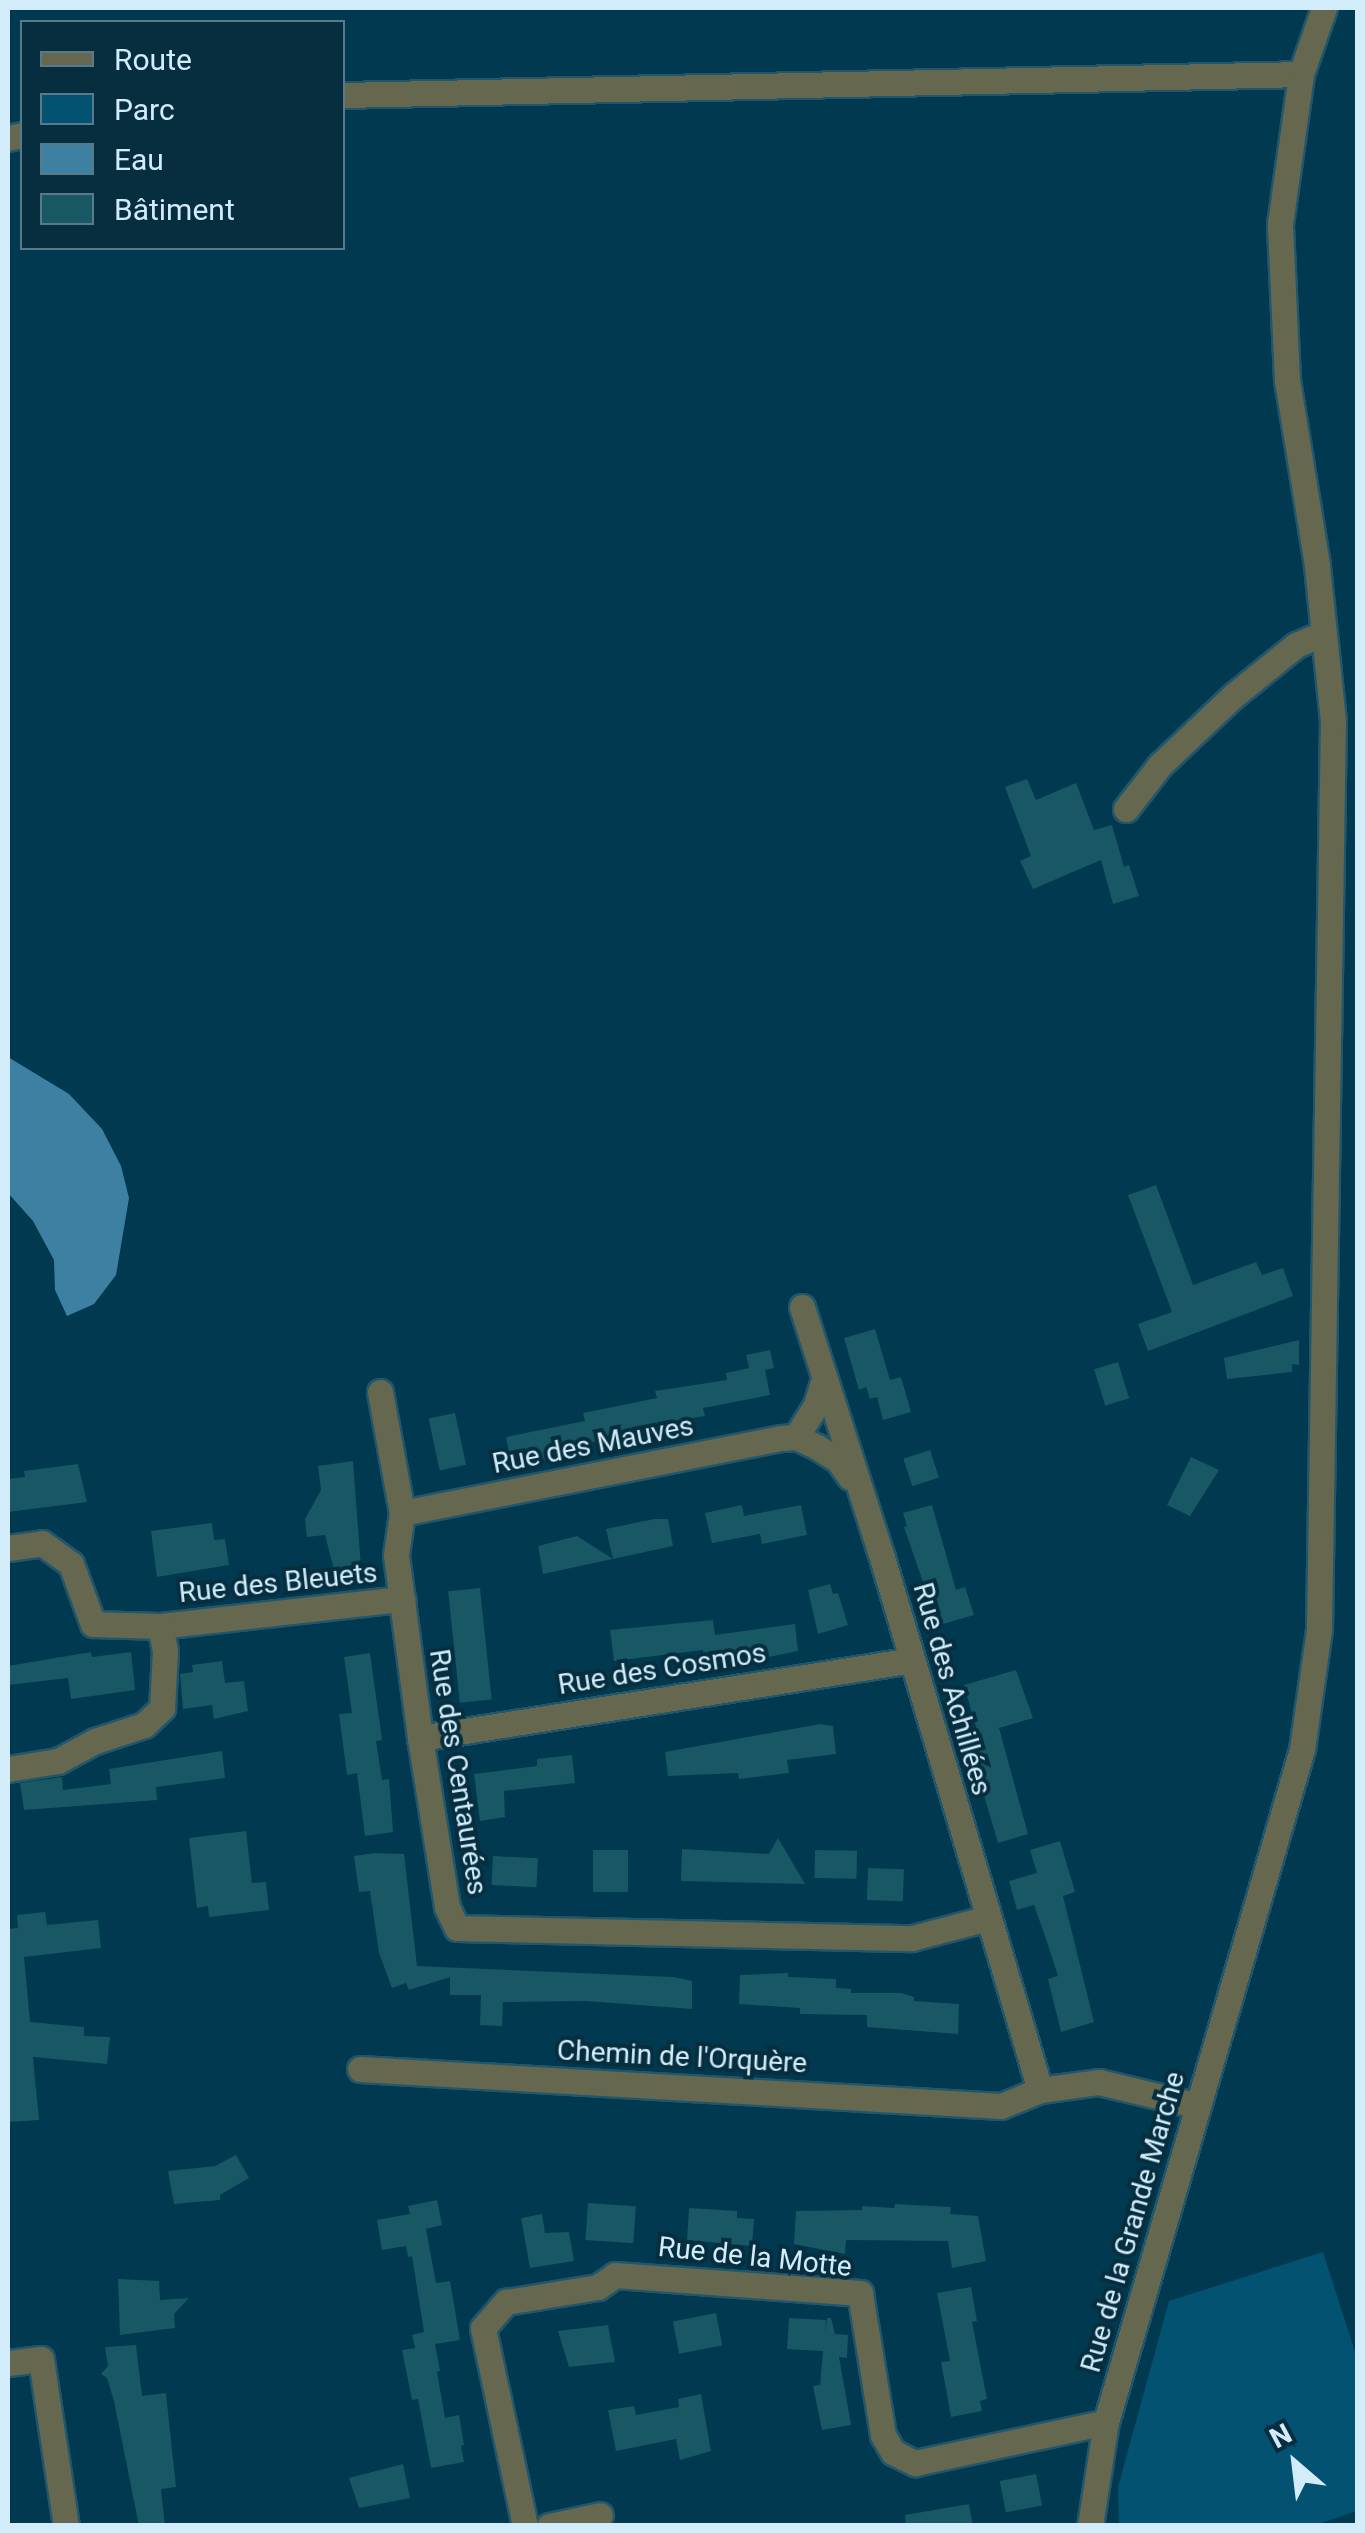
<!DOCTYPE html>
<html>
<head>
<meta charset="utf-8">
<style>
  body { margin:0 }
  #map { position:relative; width:1365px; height:2533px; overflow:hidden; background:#013950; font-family:Roboto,sans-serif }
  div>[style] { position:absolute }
  .green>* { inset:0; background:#035271 }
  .water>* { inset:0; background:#3e80a1 }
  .building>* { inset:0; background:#175864; transform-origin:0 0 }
  .roads { filter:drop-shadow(2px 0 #22566b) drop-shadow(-2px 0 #22566b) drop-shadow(0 2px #22566b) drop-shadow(0 -2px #22566b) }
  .minor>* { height:25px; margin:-12.5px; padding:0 12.5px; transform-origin:12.5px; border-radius:12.5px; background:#65684f }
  span { translate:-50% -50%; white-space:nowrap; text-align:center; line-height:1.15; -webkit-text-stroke:8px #062e3f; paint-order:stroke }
  .street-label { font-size:28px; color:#d2ecfa }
  .frame { position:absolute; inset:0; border:10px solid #d2ecfa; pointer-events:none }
  .legend { position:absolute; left:20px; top:20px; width:325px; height:230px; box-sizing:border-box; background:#062e3f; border:2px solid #587a8a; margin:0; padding:12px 18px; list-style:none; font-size:30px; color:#d2ecfa }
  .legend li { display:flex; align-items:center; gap:20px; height:50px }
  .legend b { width:50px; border:2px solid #587a8a }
  .north { position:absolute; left:1245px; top:2413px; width:100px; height:100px; -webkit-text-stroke:8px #062e3f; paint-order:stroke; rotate:332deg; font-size:28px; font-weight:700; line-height:40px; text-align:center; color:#d2ecfa }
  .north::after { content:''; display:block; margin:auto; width:35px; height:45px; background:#d2ecfa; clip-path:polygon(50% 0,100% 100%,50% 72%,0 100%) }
</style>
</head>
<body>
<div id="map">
  <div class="green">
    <i style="clip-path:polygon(1323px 2252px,1357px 2358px,1357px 2511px,1315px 2525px,1119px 2525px,1118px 2487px,1169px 2301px)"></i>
  </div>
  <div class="water">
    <i style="clip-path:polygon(8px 1057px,69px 1094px,102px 1129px,121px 1166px,129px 1198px,116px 1275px,94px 1304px,67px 1316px,55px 1290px,54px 1260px,33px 1221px,8px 1193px)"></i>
  </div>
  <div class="building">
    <i style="clip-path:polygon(1027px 779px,1036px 800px,1076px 783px,1094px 830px,1112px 825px,1124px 867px,1129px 865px,1139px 896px,1113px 904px,1101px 860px,1033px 889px,1020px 861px,1031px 856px,1005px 787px)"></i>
    <i style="clip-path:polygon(1156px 1185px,1193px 1285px,1256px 1262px,1262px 1275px,1283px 1268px,1293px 1296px,1148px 1351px,1138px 1324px,1172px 1312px,1128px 1195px)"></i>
    <i style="clip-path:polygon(875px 1329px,890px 1380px,901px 1377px,911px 1412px,883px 1420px,877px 1397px,870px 1399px,866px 1387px,859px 1390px,844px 1338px)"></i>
    <i style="clip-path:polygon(1299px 1340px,1299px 1365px,1292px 1364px,1292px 1372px,1227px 1379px,1224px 1358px)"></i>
    <i style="clip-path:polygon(770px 1350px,774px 1368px,765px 1370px,770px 1395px,703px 1408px,705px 1416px,631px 1428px,633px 1436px,557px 1447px,559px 1453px,547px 1456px,547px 1460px,512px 1467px,506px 1437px,585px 1421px,583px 1413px,657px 1398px,655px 1391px,727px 1380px,726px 1373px,749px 1368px,746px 1355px)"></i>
    <i style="left:1118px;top:1362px;width:38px;height:25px;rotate:73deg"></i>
    <i style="left:455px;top:1413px;width:53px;height:27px;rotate:78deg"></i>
    <i style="left:930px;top:1450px;width:29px;height:28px;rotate:72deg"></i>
    <i style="clip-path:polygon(1191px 1457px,1219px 1470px,1190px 1516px,1167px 1505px)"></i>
    <i style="clip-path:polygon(353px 1461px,361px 1567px,334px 1570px,325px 1535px,307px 1537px,305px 1519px,321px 1490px,318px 1466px)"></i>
    <i style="clip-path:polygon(78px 1464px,87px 1502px,8px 1512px,8px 1479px,25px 1477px,24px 1471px)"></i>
    <i style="clip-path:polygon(742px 1505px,744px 1516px,801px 1505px,807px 1535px,762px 1544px,760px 1534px,712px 1543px,705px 1513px)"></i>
    <i style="clip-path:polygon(932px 1505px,956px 1590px,965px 1587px,974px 1615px,943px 1624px,938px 1609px,933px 1611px,904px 1527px,907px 1526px,903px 1513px)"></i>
    <i style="clip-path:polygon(654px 1519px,668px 1519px,673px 1546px,543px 1574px,538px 1546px,577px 1536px,613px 1559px,606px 1529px)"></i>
    <i style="clip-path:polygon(212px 1523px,214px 1540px,225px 1539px,229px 1565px,157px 1577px,151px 1531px)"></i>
    <i style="clip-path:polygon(830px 1584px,833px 1594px,838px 1593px,848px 1625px,818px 1634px,808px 1590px)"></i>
    <i style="left:480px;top:1588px;width:112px;height:32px;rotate:84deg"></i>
    <i style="clip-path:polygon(713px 1620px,715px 1635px,795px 1624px,798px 1651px,750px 1661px,749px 1654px,704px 1660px,703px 1650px,614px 1661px,610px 1630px)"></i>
    <i style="clip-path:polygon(91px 1652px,92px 1657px,131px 1652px,135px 1690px,71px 1699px,68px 1678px,8px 1685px,8px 1666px)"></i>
    <i style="clip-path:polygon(370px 1653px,382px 1740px,376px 1741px,382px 1780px,389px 1779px,393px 1832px,365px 1836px,357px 1773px,347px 1775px,339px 1714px,352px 1713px,344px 1657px)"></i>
    <i style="clip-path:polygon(222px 1661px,225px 1683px,244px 1681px,248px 1711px,214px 1719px,212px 1705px,183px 1709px,180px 1674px,193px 1672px,192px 1665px)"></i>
    <i style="clip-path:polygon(1016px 1670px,1033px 1718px,999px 1728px,1028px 1834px,998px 1843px,974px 1762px,978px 1761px,971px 1737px,978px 1734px,964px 1685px)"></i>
    <i style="clip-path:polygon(820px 1724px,833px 1726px,836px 1754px,787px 1760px,789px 1773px,739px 1779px,738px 1773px,668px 1776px,665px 1752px)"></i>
    <i style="clip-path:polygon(222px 1751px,225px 1778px,156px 1787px,157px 1800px,24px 1810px,20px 1783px,62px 1777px,63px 1790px,111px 1784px,109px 1769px)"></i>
    <i style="clip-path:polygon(572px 1755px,575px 1783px,504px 1791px,505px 1817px,480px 1821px,474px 1774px,537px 1766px,537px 1759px)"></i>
    <i style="clip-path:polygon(246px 1831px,252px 1883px,266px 1882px,269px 1910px,209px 1917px,208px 1906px,197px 1908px,189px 1838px)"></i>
    <i style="clip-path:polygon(778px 1838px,805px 1884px,681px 1881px,682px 1849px,769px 1854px)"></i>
    <i style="clip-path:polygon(1060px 1841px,1075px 1892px,1063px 1896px,1094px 2022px,1061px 2032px,1048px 1979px,1058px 1976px,1046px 1939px,1034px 1905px,1017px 1910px,1009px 1881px,1037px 1873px,1030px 1850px)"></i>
    <i style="left:593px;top:1850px;width:35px;height:42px"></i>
    <i style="left:815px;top:1850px;width:42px;height:28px;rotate:1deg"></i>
    <i style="clip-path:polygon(375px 1853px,404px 1854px,417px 1966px,673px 1977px,692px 1981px,692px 2009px,586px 2001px,503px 2002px,502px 2026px,480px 2025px,481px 1995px,450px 1995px,450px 1977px,409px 1990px,406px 1983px,392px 1988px,379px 1953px,370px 1891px,359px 1892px,354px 1856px)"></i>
    <i style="left:493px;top:1856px;width:45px;height:29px;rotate:3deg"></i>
    <i style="left:868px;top:1868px;width:36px;height:32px;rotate:2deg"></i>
    <i style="clip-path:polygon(45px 1912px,47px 1925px,98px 1920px,101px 1948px,24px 1957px,30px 2022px,84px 2027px,84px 2036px,110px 2037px,107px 2064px,33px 2057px,39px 2120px,8px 2122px,8px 1929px,18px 1928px,17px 1915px)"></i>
    <i style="clip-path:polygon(788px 1973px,788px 1977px,836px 1979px,836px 1988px,851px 1989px,851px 1993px,901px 1993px,914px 1997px,914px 2001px,959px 2004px,958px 2034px,867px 2027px,867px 2015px,800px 2014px,800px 2008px,739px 2004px,740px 1975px)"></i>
    <i style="clip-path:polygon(236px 2155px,249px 2178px,220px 2195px,220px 2200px,174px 2204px,168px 2171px,215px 2166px)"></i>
    <i style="clip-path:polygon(437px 2200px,442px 2225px,426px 2229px,436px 2283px,450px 2281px,460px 2340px,435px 2344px,440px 2371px,437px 2372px,445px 2418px,459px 2415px,464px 2445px,461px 2446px,464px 2462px,431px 2468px,418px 2399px,412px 2400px,402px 2350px,415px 2348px,412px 2335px,424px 2332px,412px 2256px,408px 2257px,406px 2246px,382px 2250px,377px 2220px,410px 2214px,408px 2206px)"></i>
    <i style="left:588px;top:2203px;width:48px;height:37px;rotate:4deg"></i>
    <i style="clip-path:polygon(895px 2204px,951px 2207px,950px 2214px,978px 2216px,986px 2261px,952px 2268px,948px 2241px,846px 2240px,845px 2254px,794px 2244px,796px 2211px,862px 2210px,862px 2206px,894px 2208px)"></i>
    <i style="clip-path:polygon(689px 2208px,737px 2211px,737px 2218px,754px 2219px,752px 2246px,687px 2240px)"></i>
    <i style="clip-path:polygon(542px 2214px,545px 2233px,569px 2232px,574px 2261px,530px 2268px,521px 2218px)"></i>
    <i style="clip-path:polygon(118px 2279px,159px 2281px,160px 2300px,189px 2298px,174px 2314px,175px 2328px,120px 2335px)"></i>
    <i style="clip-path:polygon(971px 2287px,977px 2321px,972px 2322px,987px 2399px,980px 2401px,982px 2411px,951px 2417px,941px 2362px,950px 2361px,937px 2293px)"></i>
    <i style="left:716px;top:2313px;width:33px;height:44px;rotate:79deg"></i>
    <i style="clip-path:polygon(789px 2318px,826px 2320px,825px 2334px,827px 2318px,831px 2318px,835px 2334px,848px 2335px,847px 2358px,839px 2357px,851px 2425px,822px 2430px,813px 2386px,820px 2385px,823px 2351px,787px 2349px)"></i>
    <i style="clip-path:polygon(608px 2325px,615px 2362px,569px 2367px,558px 2331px)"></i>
    <i style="clip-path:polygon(136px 2345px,142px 2396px,166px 2393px,176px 2487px,161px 2489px,165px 2526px,139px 2526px,114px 2401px,107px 2378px,101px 2374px,108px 2366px,105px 2347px)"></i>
    <i style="clip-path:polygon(701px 2394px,711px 2451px,680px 2460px,676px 2439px,616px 2451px,608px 2410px,634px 2406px,636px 2415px,679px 2407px,678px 2399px)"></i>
    <i style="clip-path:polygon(403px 2464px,410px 2498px,359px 2508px,349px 2478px)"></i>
    <i style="left:1036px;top:2474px;width:32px;height:37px;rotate:79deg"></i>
    <i style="clip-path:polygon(969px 2504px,973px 2526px,906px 2526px,905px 2515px)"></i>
  </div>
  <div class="roads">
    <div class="minor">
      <i style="left:342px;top:95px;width:959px;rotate:-1.25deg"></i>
      <i style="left:8px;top:138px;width:14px;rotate:-12deg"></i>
      <i style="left:1126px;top:809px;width:56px;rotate:-52.3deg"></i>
      <i style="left:1160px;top:765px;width:100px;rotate:-43.4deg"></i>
      <i style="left:1233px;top:696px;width:81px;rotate:-39deg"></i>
      <i style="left:1296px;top:645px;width:28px;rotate:-23deg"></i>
      <i style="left:802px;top:1307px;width:259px;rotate:72.3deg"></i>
      <i style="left:881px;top:1554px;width:559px;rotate:73.48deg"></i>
      <i style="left:380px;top:1392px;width:123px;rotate:79.7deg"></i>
      <i style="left:402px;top:1513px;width:42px;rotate:98.1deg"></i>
      <i style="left:396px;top:1555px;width:185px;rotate:82.5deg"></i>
      <i style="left:420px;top:1738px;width:171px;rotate:80.9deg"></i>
      <i style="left:447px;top:1907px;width:23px;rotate:65deg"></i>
      <i style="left:457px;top:1928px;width:455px;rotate:1.3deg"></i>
      <i style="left:912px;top:1938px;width:79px;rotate:-14.7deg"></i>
      <i style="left:796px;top:1437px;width:38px;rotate:-58deg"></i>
      <i style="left:816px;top:1405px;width:27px;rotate:-73deg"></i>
      <i style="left:402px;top:1513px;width:386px;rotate:-11.2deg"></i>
      <i style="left:781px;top:1438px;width:15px;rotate:-4deg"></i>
      <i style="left:796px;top:1437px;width:23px;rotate:25deg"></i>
      <i style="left:817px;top:1447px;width:25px;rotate:32deg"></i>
      <i style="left:838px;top:1460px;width:21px;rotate:55deg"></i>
      <i style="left:8px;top:1548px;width:34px;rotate:-8deg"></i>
      <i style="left:42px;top:1543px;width:36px;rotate:36deg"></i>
      <i style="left:71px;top:1564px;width:64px;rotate:69.9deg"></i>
      <i style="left:93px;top:1624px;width:67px;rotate:1.7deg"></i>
      <i style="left:160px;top:1626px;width:244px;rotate:-6.4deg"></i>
      <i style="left:420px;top:1738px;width:498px;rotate:-9deg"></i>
      <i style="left:8px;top:1769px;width:51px;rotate:-9.1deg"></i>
      <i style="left:58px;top:1761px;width:42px;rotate:-28.4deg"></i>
      <i style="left:95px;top:1741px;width:52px;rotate:-18.1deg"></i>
      <i style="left:144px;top:1725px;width:25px;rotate:-43deg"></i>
      <i style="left:162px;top:1708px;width:57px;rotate:-87deg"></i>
      <i style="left:165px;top:1651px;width:25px;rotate:-101deg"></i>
      <i style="left:360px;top:2069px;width:642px;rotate:3.3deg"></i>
      <i style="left:1001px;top:2106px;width:42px;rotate:-22.3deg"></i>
      <i style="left:1040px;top:2090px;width:60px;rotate:-7.7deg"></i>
      <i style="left:1099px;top:2082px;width:99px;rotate:13.5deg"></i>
      <i style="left:8px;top:2363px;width:33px;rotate:-7deg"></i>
      <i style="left:41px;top:2359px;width:169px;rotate:81.5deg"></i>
      <i style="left:525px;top:2526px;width:202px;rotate:-102deg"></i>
      <i style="left:483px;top:2328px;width:35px;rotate:-49deg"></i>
      <i style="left:506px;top:2302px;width:93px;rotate:-9.3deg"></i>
      <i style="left:598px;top:2287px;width:21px;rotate:-35deg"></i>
      <i style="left:615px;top:2275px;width:246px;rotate:4.2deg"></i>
      <i style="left:860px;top:2293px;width:144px;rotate:80.8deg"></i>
      <i style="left:883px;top:2435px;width:20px;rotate:60deg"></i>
      <i style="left:893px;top:2452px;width:25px;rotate:27deg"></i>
      <i style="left:915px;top:2463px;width:195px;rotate:-12.1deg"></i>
      <i style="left:549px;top:2526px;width:52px;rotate:-12.2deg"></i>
      <i style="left:1090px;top:2526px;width:105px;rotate:-81.3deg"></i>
      <i style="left:1106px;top:2422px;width:701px;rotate:-73.76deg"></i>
      <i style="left:1302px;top:1749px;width:120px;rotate:-81.9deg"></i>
      <i style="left:1319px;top:1630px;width:909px;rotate:-89.12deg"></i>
      <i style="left:1333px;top:721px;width:157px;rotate:-95.9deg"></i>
      <i style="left:1317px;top:565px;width:187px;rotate:-99.2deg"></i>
      <i style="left:1287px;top:380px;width:156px;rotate:-92.6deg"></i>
      <i style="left:1280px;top:224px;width:151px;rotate:-82deg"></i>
      <i style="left:1301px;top:74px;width:70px;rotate:-70.8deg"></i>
    </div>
  </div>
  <div class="street-label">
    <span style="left:593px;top:1445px;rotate:-11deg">Rue des Mauves</span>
    <span style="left:278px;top:1583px;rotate:-6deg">Rue des Bleuets</span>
    <span style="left:662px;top:1669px;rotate:-9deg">Rue des Cosmos</span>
    <span style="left:952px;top:1689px;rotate:74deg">Rue des Achillées</span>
    <span style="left:458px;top:1772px;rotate:81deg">Rue des Centaurées</span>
    <span style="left:682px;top:2057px;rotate:3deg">Chemin de l'Orquère</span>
    <span style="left:1133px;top:2222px;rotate:-74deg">Rue de la Grande Marche</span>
    <span style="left:755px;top:2257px;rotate:6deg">Rue de la Motte</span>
  </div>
  <div class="frame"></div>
  <ul class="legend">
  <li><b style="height:12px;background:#65684f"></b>Route</li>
  <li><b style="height:28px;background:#035271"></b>Parc</li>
  <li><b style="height:28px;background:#3e80a1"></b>Eau</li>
  <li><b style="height:28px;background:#175864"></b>Bâtiment</li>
  </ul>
  <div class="north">N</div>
</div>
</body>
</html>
